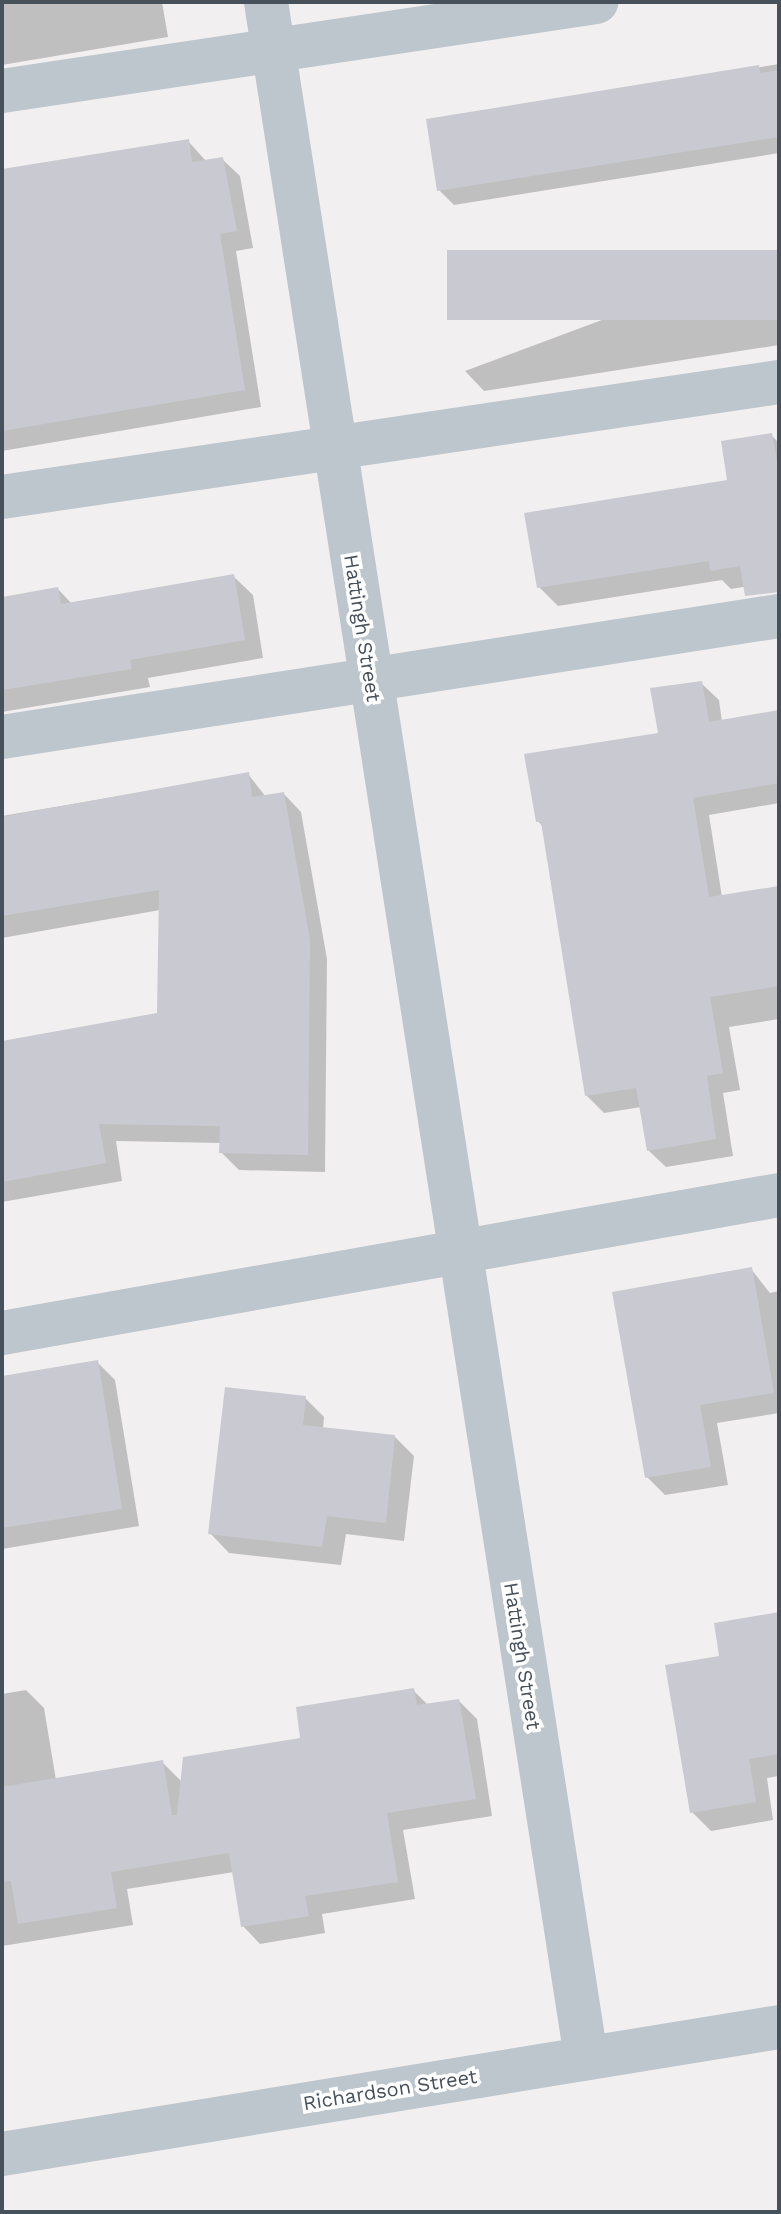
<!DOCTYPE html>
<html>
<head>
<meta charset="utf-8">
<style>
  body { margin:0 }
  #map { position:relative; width:781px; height:2214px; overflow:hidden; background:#f1efef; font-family:"Work Sans",sans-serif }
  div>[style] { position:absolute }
  .shadow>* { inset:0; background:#0003 }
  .building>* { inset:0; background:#c9cad1; transform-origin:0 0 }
  .minor>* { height:44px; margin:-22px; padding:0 22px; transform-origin:22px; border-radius:22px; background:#bdc5cd }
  span { translate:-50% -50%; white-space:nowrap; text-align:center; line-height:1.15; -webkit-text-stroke:7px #fff; paint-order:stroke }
  .street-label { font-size:20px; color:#47515c }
  .frame { position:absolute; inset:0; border:4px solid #47515c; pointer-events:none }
</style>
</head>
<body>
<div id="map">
  <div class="shadow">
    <i style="clip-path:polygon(2px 2px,162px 2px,168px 37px,2px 65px)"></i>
    <i style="clip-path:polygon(779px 64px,779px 153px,454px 205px,439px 190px,428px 121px)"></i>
    <i style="clip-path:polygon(188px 141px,206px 161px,222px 159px,240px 176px,253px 248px,236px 251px,261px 407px,2px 451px,2px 172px)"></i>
    <i style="clip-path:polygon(779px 254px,779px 345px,484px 391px,465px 371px)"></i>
    <i style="clip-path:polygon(771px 435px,779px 443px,779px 581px,731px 589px,722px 580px,558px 606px,539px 587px,729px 482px)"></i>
    <i style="clip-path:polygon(233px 576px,253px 595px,263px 658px,148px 678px,150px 687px,2px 712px,2px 599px,58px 589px,72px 604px)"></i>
    <i style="clip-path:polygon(701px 683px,719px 700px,722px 722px,779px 712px,779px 803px,709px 815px,722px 897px,779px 888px,779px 1019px,729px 1027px,740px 1090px,723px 1093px,733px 1156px,666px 1167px,648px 1150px,641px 1107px,604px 1113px,587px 1096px,544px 828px,538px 821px,660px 734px)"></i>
    <i style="clip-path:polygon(248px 774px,266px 797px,284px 794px,301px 812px,327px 959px,325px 1172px,239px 1170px,221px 1152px,221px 1143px,116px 1141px,122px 1181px,2px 1202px,2px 1043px,159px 1015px,160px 910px,2px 938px,2px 816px)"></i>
    <i style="clip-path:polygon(751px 1269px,770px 1293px,779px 1291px,779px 1413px,717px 1423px,728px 1485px,665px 1495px,647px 1477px)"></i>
    <i style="clip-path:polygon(97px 1362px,115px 1380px,139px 1526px,2px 1549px,2px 1378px)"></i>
    <i style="clip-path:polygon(305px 1398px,324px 1417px,323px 1429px,395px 1437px,414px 1456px,404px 1541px,346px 1534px,341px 1565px,229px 1553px,210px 1533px)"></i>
    <i style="clip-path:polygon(779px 1614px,779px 1776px,767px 1778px,773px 1820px,711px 1831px,692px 1812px,721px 1657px)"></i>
    <i style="clip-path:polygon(26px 1690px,44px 1708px,56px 1780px,162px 1762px,182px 1782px,303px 1740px,413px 1690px,428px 1705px,459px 1701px,477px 1719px,492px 1816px,403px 1830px,415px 1899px,322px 1914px,325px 1933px,260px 1944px,243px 1926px,234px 1872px,127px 1889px,133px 1925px,2px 1946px,2px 1694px)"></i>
  </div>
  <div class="building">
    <i style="clip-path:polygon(759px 65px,760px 73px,779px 70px,779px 137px,437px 191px,426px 119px)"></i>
    <i style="clip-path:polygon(189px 139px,192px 162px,223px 157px,237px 231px,220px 234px,245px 390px,2px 431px,2px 169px)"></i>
    <i style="left:779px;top:250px;width:70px;height:332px;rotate:90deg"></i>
    <i style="clip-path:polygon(772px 433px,779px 472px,779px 592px,745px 596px,740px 566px,710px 571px,709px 561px,537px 588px,524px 513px,727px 480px,721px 441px)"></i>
    <i style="clip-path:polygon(234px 574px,245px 640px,130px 660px,132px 669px,2px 690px,2px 597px,58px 587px,61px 604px)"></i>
    <i style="clip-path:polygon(702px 681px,709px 722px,779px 710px,779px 783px,693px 798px,709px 897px,779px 886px,779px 986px,710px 997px,723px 1073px,707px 1076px,716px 1139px,647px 1151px,636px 1088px,585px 1096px,541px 822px,536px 822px,524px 754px,658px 733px,650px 688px)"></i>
    <i style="clip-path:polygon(249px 772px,252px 797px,284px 792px,310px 940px,308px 1155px,219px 1153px,220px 1126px,99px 1124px,106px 1163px,2px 1182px,2px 1041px,157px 1013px,159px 890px,2px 916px,2px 817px)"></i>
    <i style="clip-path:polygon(752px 1267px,774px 1393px,700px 1405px,711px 1467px,645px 1478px,612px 1292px)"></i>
    <i style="clip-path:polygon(98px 1360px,122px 1509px,2px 1528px,2px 1376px)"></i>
    <i style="clip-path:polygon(225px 1387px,306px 1396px,303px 1425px,395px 1435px,386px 1523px,327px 1516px,322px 1547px,208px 1534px)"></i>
    <i style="clip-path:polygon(779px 1612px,779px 1754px,749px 1759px,756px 1802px,690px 1813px,665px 1665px,719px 1656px,714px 1623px)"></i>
    <i style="clip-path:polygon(414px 1688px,417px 1705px,459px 1699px,476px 1799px,387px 1813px,398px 1882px,305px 1896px,309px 1916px,241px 1927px,229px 1853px,111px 1872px,117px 1908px,18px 1924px,11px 1881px,2px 1882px,2px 1787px,163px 1760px,172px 1815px,177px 1815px,183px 1757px,300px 1738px,296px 1707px)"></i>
  </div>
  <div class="minor">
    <i style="left:266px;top:2px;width:2081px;rotate:81.15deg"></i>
    <i style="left:2px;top:91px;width:601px;rotate:-8.52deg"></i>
    <i style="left:2px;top:497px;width:785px;rotate:-8.42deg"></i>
    <i style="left:2px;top:737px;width:786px;rotate:-8.85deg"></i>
    <i style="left:2px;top:1333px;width:789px;rotate:-10.07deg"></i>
    <i style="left:2px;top:2154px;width:787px;rotate:-9.28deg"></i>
  </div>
  <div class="street-label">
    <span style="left:362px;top:628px;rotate:81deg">Hattingh Street</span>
    <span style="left:522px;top:1656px;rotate:81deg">Hattingh Street</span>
    <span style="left:390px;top:2090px;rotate:-9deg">Richardson Street</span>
  </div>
  <div class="frame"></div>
</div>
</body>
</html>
